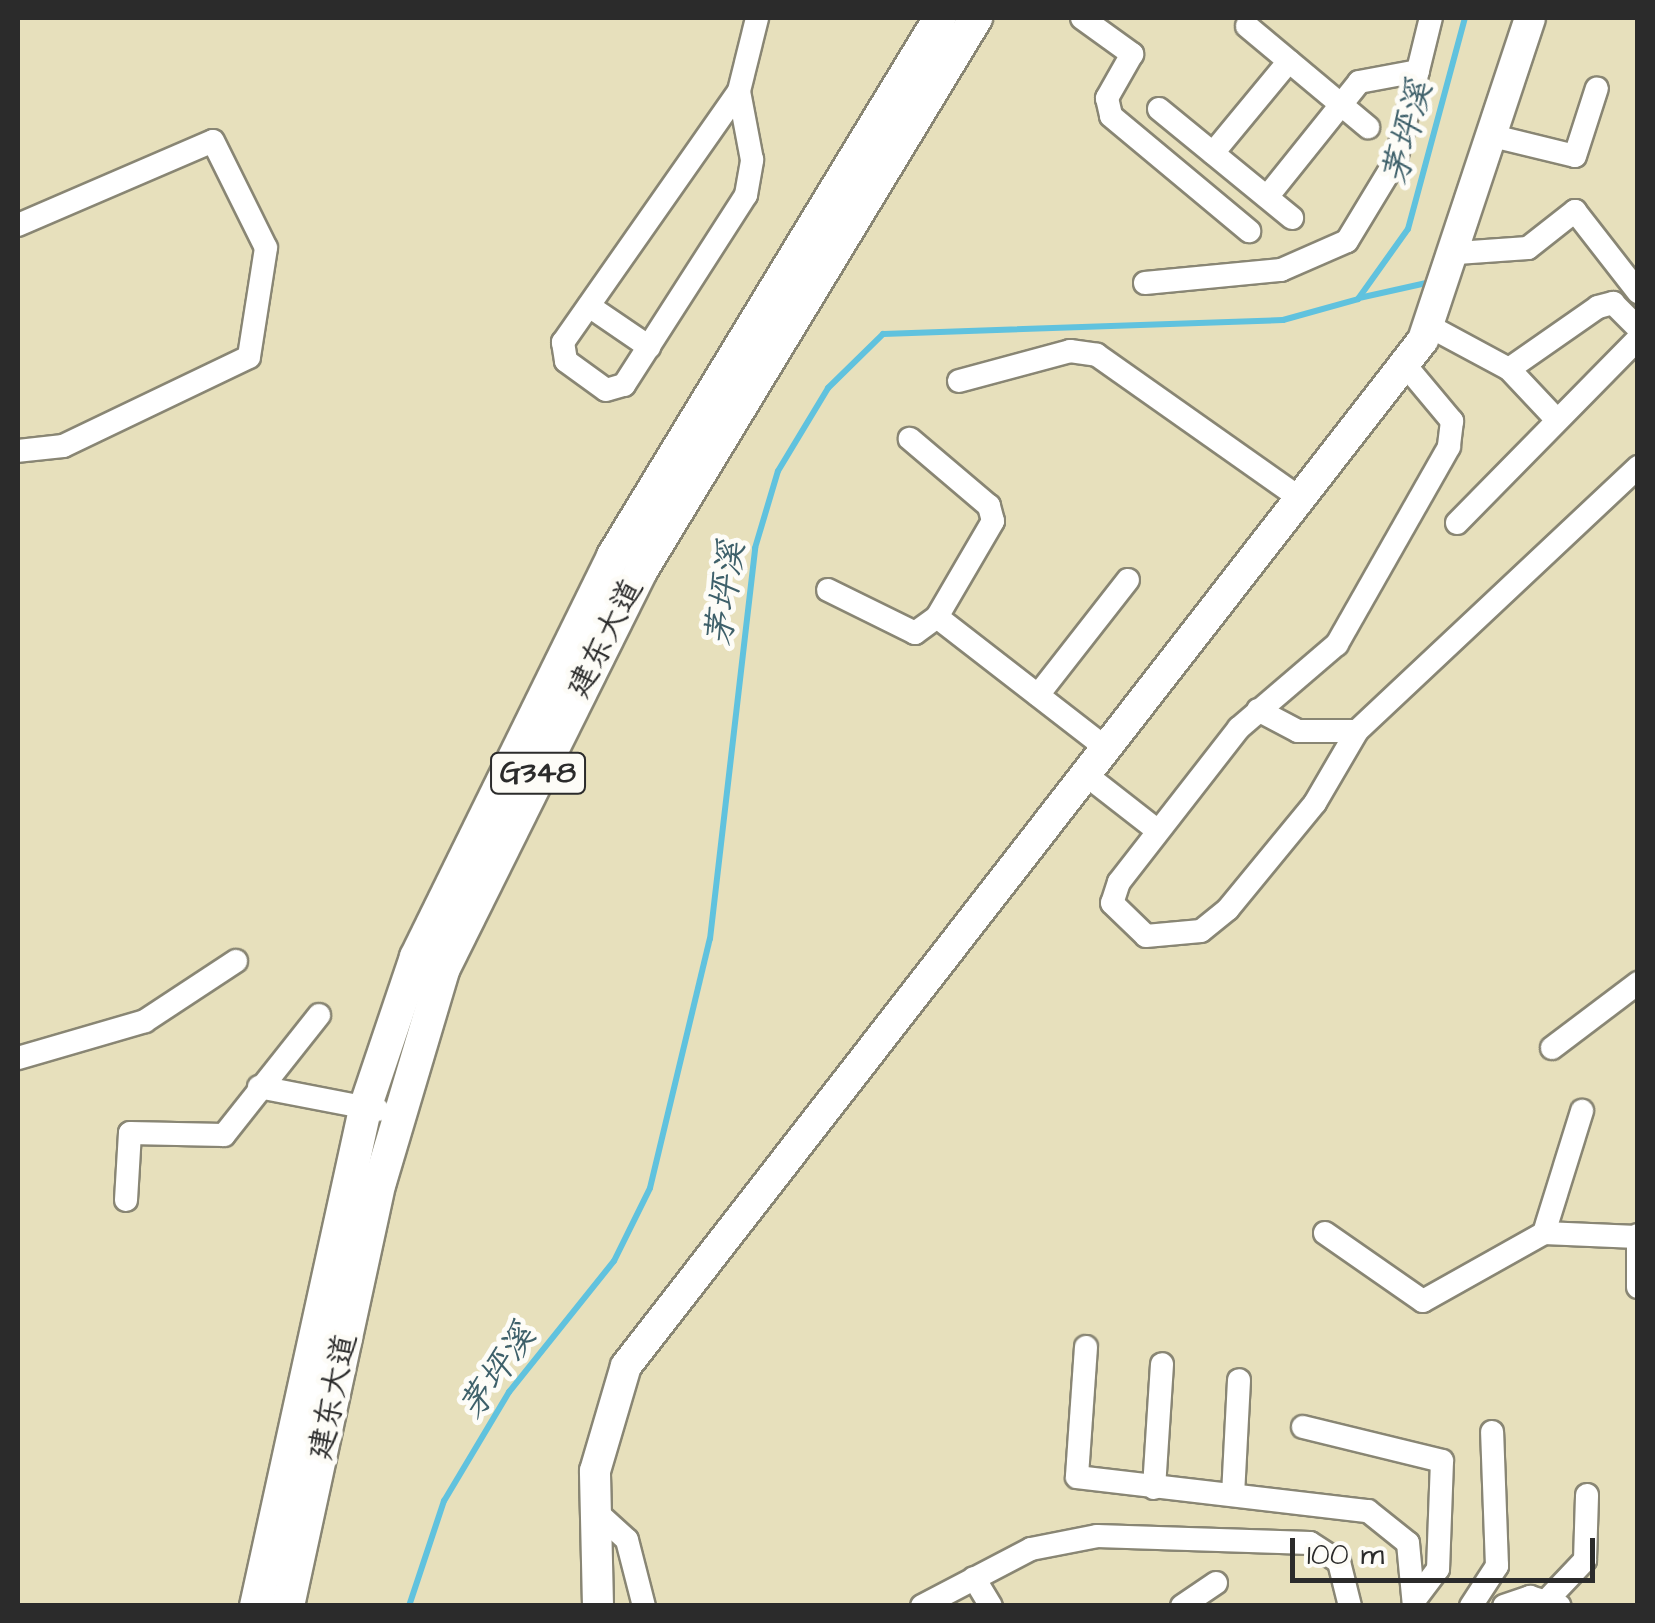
<!DOCTYPE html>
<html>
<head>
<meta charset="utf-8">
<style>
  body { margin:0 }
  #map { position:relative; width:1655px; height:1623px; overflow:hidden; background:#e7e0bc; font-family:"Architects Daughter","LXGW WenKai TC",sans-serif }
  div>[style] { position:absolute }
  .stream>* { height:6px; margin:-3px; padding:0 3px; transform-origin:3px; border-radius:3px; background:#60c2de }
  .roads { filter:drop-shadow(2px 0 #898674) drop-shadow(-2px 0 #898674) drop-shadow(0 2px #898674) drop-shadow(0 -2px #898674) }
  .minor>* { height:22px; margin:-11px; padding:0 11px; transform-origin:11px; border-radius:11px; background:#fff }
  .major>* { height:30px; margin:-15px; padding:0 15px; transform-origin:15px; border-radius:15px; background:#fff }
  .highway>* { height:32px; margin:-16px; padding:0 16px; transform-origin:16px; border-radius:16px; background:#fff }
  span { translate:-50% -50%; white-space:nowrap; text-align:center; line-height:1.15; -webkit-text-stroke:10px #fdfcf7; paint-order:stroke }
  .shield-label span { padding:2px 8px; background:#fdfcf7; border:2px solid; border-radius:8px; -webkit-text-stroke-width:0 }
  .shield-label { font-size:30px; color:#2b2b2b; font-weight:700 }
  .street-label { font-size:32px; color:#2b2b2b }
  .water-label { font-size:35px; color:#3e606a; font-style:italic }
  .frame { position:absolute; inset:0; border:20px solid #2b2b2b; pointer-events:none }
  .scale { position:absolute; left:1290px; top:1538px; width:305px; height:45px; box-sizing:border-box; border:5px solid #2b2b2b; border-top:0; padding-left:12px; font-size:30px; line-height:35px; white-space:nowrap; color:#2b2b2b; -webkit-text-stroke:8px #fdfcf7; paint-order:stroke }
</style>
</head>
<body>
<div id="map">
  <div class="stream">
    <i style="left:1359px;top:298px;width:69px;rotate:-12.6deg"></i>
    <i style="left:409px;top:1606px;width:111px;rotate:-71.6deg"></i>
    <i style="left:444px;top:1501px;width:127px;rotate:-59.2deg"></i>
    <i style="left:509px;top:1392px;width:168px;rotate:-51.3deg"></i>
    <i style="left:614px;top:1261px;width:81px;rotate:-63.7deg"></i>
    <i style="left:650px;top:1188px;width:256px;rotate:-76.5deg"></i>
    <i style="left:710px;top:939px;width:394px;rotate:-83.4deg"></i>
    <i style="left:755px;top:548px;width:80px;rotate:-73.4deg"></i>
    <i style="left:778px;top:471px;width:97px;rotate:-58.9deg"></i>
    <i style="left:828px;top:388px;width:77px;rotate:-44.5deg"></i>
    <i style="left:883px;top:334px;width:400px;rotate:-2deg"></i>
    <i style="left:1283px;top:320px;width:78px;rotate:-15.6deg"></i>
    <i style="left:1358px;top:299px;width:86px;rotate:-54.5deg"></i>
    <i style="left:1408px;top:229px;width:219px;rotate:-74.9deg"></i>
  </div>
  <div class="roads">
    <div class="minor">
      <i style="left:1082px;top:18px;width:62px;rotate:35.8deg"></i>
      <i style="left:1132px;top:54px;width:51px;rotate:119.6deg"></i>
      <i style="left:1107px;top:98px;width:18px;rotate:77deg"></i>
      <i style="left:1111px;top:116px;width:180px;rotate:39.8deg"></i>
      <i style="left:1247px;top:26px;width:158px;rotate:39.9deg"></i>
      <i style="left:739px;top:91px;width:307px;rotate:125deg"></i>
      <i style="left:563px;top:342px;width:19px;rotate:81deg"></i>
      <i style="left:566px;top:361px;width:49px;rotate:35.9deg"></i>
      <i style="left:606px;top:390px;width:19px;rotate:-16deg"></i>
      <i style="left:624px;top:385px;width:226px;rotate:-57.3deg"></i>
      <i style="left:746px;top:195px;width:36px;rotate:-80deg"></i>
      <i style="left:752px;top:160px;width:70px;rotate:-100.7deg"></i>
      <i style="left:739px;top:91px;width:75px;rotate:-76.1deg"></i>
      <i style="left:1159px;top:109px;width:172px;rotate:39.3deg"></i>
      <i style="left:1493px;top:136px;width:84px;rotate:13.7deg"></i>
      <i style="left:1575px;top:156px;width:71px;rotate:-72.1deg"></i>
      <i style="left:1213px;top:153px;width:119px;rotate:-50.4deg"></i>
      <i style="left:1267px;top:197px;width:147px;rotate:-51.3deg"></i>
      <i style="left:1359px;top:82px;width:60px;rotate:-10.6deg"></i>
      <i style="left:18px;top:225px;width:212px;rotate:-23.3deg"></i>
      <i style="left:213px;top:141px;width:119px;rotate:63.6deg"></i>
      <i style="left:266px;top:248px;width:110px;rotate:98.9deg"></i>
      <i style="left:249px;top:357px;width:206px;rotate:154.4deg"></i>
      <i style="left:63px;top:446px;width:45px;rotate:173.7deg"></i>
      <i style="left:1457px;top:253px;width:71px;rotate:-4deg"></i>
      <i style="left:1528px;top:248px;width:60px;rotate:-38.2deg"></i>
      <i style="left:1575px;top:211px;width:103px;rotate:52.1deg"></i>
      <i style="left:1145px;top:283px;width:137px;rotate:-5.5deg"></i>
      <i style="left:1281px;top:270px;width:72px;rotate:-23.7deg"></i>
      <i style="left:1347px;top:241px;width:95px;rotate:-58.8deg"></i>
      <i style="left:1396px;top:160px;width:146px;rotate:-76.2deg"></i>
      <i style="left:589px;top:306px;width:73px;rotate:34.3deg"></i>
      <i style="left:1429px;top:326px;width:91px;rotate:28.3deg"></i>
      <i style="left:1509px;top:369px;width:108px;rotate:-34.9deg"></i>
      <i style="left:1598px;top:307px;width:16px;rotate:-15deg"></i>
      <i style="left:1613px;top:303px;width:35px;rotate:45deg"></i>
      <i style="left:1406px;top:366px;width:72px;rotate:50.1deg"></i>
      <i style="left:1452px;top:421px;width:26px;rotate:97deg"></i>
      <i style="left:1449px;top:447px;width:227px;rotate:119.6deg"></i>
      <i style="left:1337px;top:644px;width:129px;rotate:139.4deg"></i>
      <i style="left:1239px;top:728px;width:195px;rotate:127.9deg"></i>
      <i style="left:1119px;top:882px;width:22px;rotate:108deg"></i>
      <i style="left:1112px;top:903px;width:47px;rotate:44.1deg"></i>
      <i style="left:1146px;top:936px;width:55px;rotate:-5.2deg"></i>
      <i style="left:1201px;top:931px;width:35px;rotate:-39deg"></i>
      <i style="left:1228px;top:909px;width:137px;rotate:-50.6deg"></i>
      <i style="left:1315px;top:803px;width:83px;rotate:-59.7deg"></i>
      <i style="left:1357px;top:731px;width:386px;rotate:-43.2deg"></i>
      <i style="left:1509px;top:369px;width:70px;rotate:46.7deg"></i>
      <i style="left:959px;top:381px;width:115px;rotate:-15.1deg"></i>
      <i style="left:1070px;top:351px;width:27px;rotate:8deg"></i>
      <i style="left:1097px;top:355px;width:250px;rotate:35.2deg"></i>
      <i style="left:1457px;top:523px;width:258px;rotate:-45.5deg"></i>
      <i style="left:828px;top:590px;width:97px;rotate:26.3deg"></i>
      <i style="left:915px;top:633px;width:27px;rotate:-36deg"></i>
      <i style="left:937px;top:617px;width:111px;rotate:-59.7deg"></i>
      <i style="left:993px;top:521px;width:16px;rotate:-105deg"></i>
      <i style="left:989px;top:506px;width:104px;rotate:-139.7deg"></i>
      <i style="left:937px;top:617px;width:214px;rotate:37.8deg"></i>
      <i style="left:1038px;top:695px;width:146px;rotate:-52deg"></i>
      <i style="left:1258px;top:710px;width:45px;rotate:27.7deg"></i>
      <i style="left:1298px;top:731px;width:59px"></i>
      <i style="left:1085px;top:774px;width:88px;rotate:38deg"></i>
      <i style="left:1552px;top:1048px;width:108px;rotate:-37.1deg"></i>
      <i style="left:18px;top:1058px;width:132px;rotate:-16.2deg"></i>
      <i style="left:145px;top:1021px;width:109px;rotate:-33.4deg"></i>
      <i style="left:259px;top:1087px;width:121px;rotate:10.9deg"></i>
      <i style="left:126px;top:1200px;width:67px;rotate:-86.6deg"></i>
      <i style="left:130px;top:1133px;width:94px;rotate:1.2deg"></i>
      <i style="left:224px;top:1135px;width:153px;rotate:-51.6deg"></i>
      <i style="left:1325px;top:1233px;width:119px;rotate:34.8deg"></i>
      <i style="left:1423px;top:1301px;width:139px;rotate:-29.3deg"></i>
      <i style="left:1544px;top:1233px;width:93px;rotate:2.5deg"></i>
      <i style="left:1544px;top:1233px;width:128px;rotate:-72.7deg"></i>
      <i style="left:1638px;top:1235px;width:52px;rotate:90deg"></i>
      <i style="left:1086px;top:1347px;width:130px;rotate:94deg"></i>
      <i style="left:1077px;top:1477px;width:293px;rotate:6.7deg"></i>
      <i style="left:1368px;top:1511px;width:51px;rotate:38.7deg"></i>
      <i style="left:1408px;top:1543px;width:63px;rotate:84.6deg"></i>
      <i style="left:1303px;top:1427px;width:143px;rotate:13.7deg"></i>
      <i style="left:1442px;top:1461px;width:108px;rotate:92.1deg"></i>
      <i style="left:1438px;top:1569px;width:36px;rotate:127deg"></i>
      <i style="left:1154px;top:1488px;width:124px;rotate:-86.3deg"></i>
      <i style="left:1233px;top:1495px;width:115px;rotate:-87deg"></i>
      <i style="left:592px;top:1508px;width:47px;rotate:42.4deg"></i>
      <i style="left:627px;top:1540px;width:68px;rotate:75.6deg"></i>
      <i style="left:974px;top:1578px;width:33px;rotate:59deg"></i>
      <i style="left:1548px;top:1599px;width:54px;rotate:-46.5deg"></i>
      <i style="left:1585px;top:1560px;width:65px;rotate:-88.2deg"></i>
      <i style="left:922px;top:1606px;width:123px;rotate:-27.6deg"></i>
      <i style="left:1031px;top:1549px;width:67px;rotate:-11.1deg"></i>
      <i style="left:1097px;top:1536px;width:213px;rotate:1.9deg"></i>
      <i style="left:1310px;top:1543px;width:35px;rotate:33deg"></i>
      <i style="left:1339px;top:1562px;width:45px;rotate:76deg"></i>
      <i style="left:1182px;top:1606px;width:41px;rotate:-34.1deg"></i>
      <i style="left:1471px;top:1606px;width:48px;rotate:-57deg"></i>
      <i style="left:1497px;top:1566px;width:134px;rotate:-92.1deg"></i>
      <i style="left:1504px;top:1606px;width:28px;rotate:-19deg"></i>
      <i style="left:1530px;top:1597px;width:31px;rotate:17deg"></i>
    </div>
    <div class="major">
      <i style="left:598px;top:1606px;width:135px;rotate:-91.3deg"></i>
      <i style="left:595px;top:1471px;width:109px;rotate:-73.6deg"></i>
      <i style="left:626px;top:1366px;width:1299px;rotate:-52.16deg"></i>
      <i style="left:1423px;top:340px;width:339px;rotate:-71.6deg"></i>
    </div>
    <div class="highway">
      <i style="left:256px;top:1606px;width:513px;rotate:-77.62deg"></i>
      <i style="left:366px;top:1105px;width:156px;rotate:-71.3deg"></i>
      <i style="left:416px;top:957px;width:447px;rotate:-63.8deg"></i>
      <i style="left:613px;top:556px;width:630px;rotate:-58.71deg"></i>
      <i style="left:288px;top:1606px;width:434px;rotate:-77.8deg"></i>
      <i style="left:380px;top:1182px;width:221px;rotate:-73.4deg"></i>
      <i style="left:443px;top:970px;width:445px;rotate:-63.6deg"></i>
      <i style="left:641px;top:571px;width:647px;rotate:-58.79deg"></i>
    </div>
  </div>
  <div class="shield-label">
    <span style="left:538px;top:773px">G348</span>
  </div>
  <div class="street-label">
    <span style="left:606px;top:639px;rotate:-63deg">建东大道</span>
    <span style="left:334px;top:1397px;rotate:-78deg">建东大道</span>
  </div>
  <div class="water-label">
    <span style="left:1408px;top:133px;rotate:-75deg">茅坪溪</span>
    <span style="left:726px;top:594px;rotate:-82deg">茅坪溪</span>
    <span style="left:498px;top:1372px;rotate:-55deg">茅坪溪</span>
  </div>
  <div class="frame"></div>
  <div class="scale">100 m</div>
</div>
</body>
</html>
